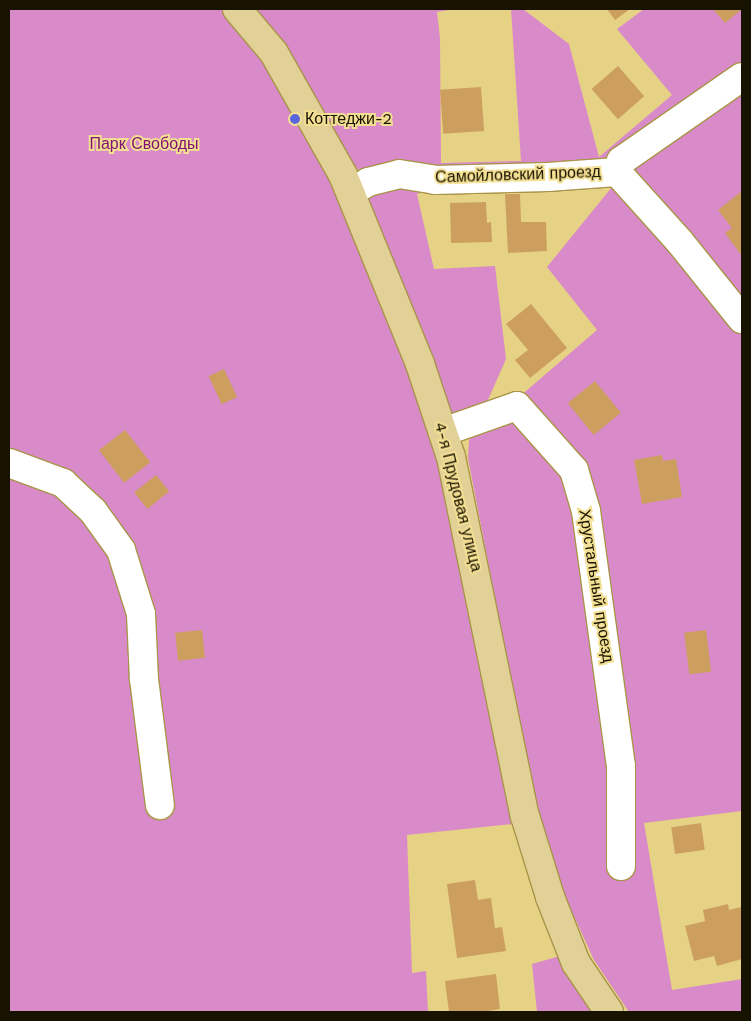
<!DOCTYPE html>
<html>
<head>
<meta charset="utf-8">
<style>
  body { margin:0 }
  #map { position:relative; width:751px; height:1021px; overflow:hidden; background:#e6d285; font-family:"Work Sans",sans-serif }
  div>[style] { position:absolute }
  .green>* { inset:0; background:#d98ac8 }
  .building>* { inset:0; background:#cd9f5e; transform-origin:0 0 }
  .roads { filter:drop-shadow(1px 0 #a89448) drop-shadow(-1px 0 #a89448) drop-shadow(0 1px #a89448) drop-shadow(0 -1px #a89448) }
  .minor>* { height:28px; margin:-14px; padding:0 14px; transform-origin:14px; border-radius:14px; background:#fff }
  .major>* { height:28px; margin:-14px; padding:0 14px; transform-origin:14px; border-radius:14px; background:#e1d197 }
  .dots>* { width:14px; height:14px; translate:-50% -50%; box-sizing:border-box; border:2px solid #f3df92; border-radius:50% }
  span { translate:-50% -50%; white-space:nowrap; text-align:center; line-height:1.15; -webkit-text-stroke:4px #f3df92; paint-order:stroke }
  .poi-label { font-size:16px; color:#181200 }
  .left { translate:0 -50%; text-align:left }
  .park-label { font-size:16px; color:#801371 }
  .street-label { font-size:16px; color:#181200 }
  .frame { position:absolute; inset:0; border:10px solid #181200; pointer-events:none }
</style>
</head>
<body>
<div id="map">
  <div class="green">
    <i style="clip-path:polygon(9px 9px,221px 9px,264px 60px,333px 180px,436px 441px,513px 824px,407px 835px,412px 973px,426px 971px,428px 1012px,9px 1012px)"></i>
    <i style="clip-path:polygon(256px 9px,455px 9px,437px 12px,440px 38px,441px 163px,521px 161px,511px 9px,523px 9px,569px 44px,599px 157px,672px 95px,617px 29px,644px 9px,742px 9px,742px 811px,644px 823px,672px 990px,742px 979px,742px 1012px,629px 1012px,594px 960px,562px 890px,537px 816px,468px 458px,469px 440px,597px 330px,547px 267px,616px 182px,438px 188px,417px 194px,434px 269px,495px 266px,506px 359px,484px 409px,467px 418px,451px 413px,433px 359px,366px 202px,369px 192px,391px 172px,355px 169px,285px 43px)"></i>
    <i style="clip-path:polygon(560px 956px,594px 1012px,537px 1012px,532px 964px)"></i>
  </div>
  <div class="building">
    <i style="clip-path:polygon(607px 9px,630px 9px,615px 20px)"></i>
    <i style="clip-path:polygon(713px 9px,742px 9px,725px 23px)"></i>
    <i style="left:618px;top:66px;width:40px;height:35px;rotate:49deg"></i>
    <i style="left:481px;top:87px;width:44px;height:41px;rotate:86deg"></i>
    <i style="clip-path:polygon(742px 191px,742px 256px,725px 233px,732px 228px,718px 210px)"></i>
    <i style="clip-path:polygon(505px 194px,520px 194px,521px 222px,546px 222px,547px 251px,508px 253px)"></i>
    <i style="clip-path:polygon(486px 202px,487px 223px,491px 222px,492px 242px,451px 243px,450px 203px)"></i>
    <i style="clip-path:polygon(531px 304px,567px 348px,530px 378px,515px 360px,528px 350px,506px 324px)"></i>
    <i style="left:224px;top:369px;width:31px;height:17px;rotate:65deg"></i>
    <i style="left:595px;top:381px;width:41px;height:35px;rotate:51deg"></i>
    <i style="left:125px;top:430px;width:41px;height:33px;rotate:52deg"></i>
    <i style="clip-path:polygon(662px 455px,663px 461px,676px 459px,682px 497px,642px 504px,634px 460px)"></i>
    <i style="left:156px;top:475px;width:21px;height:28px;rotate:51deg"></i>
    <i style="left:202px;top:630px;width:28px;height:27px;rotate:84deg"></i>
    <i style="left:706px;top:630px;width:42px;height:22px;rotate:83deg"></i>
    <i style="left:701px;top:823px;width:27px;height:30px;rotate:82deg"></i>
    <i style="clip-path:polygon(475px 880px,478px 900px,491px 898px,495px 928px,502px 927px,506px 951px,457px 958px,447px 884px)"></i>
    <i style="clip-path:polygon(728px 904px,729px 910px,741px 907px,742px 959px,717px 966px,714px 956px,694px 961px,685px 926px,705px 921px,703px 910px)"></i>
    <i style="clip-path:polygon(496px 974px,500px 1009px,482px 1012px,449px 1012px,445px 981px)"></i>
  </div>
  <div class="roads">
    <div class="minor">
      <i style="left:617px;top:172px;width:94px;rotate:48deg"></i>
      <i style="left:680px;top:242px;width:99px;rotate:51.2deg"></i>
      <i style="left:617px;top:172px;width:12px;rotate:-70deg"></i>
      <i style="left:621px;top:161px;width:147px;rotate:-34.8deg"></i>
      <i style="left:351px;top:192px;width:20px;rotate:-30deg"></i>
      <i style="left:368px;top:182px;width:32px;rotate:-14deg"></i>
      <i style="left:399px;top:174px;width:36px;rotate:9deg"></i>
      <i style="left:435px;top:180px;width:113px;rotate:-1.5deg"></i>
      <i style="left:548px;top:177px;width:69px;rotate:-4.1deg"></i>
      <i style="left:443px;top:432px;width:78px;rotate:-19.4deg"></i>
      <i style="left:517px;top:406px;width:86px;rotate:48.3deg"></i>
      <i style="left:574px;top:470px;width:43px;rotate:73.7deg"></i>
      <i style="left:586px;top:511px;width:257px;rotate:82.2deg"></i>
      <i style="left:621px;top:766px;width:100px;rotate:90deg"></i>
      <i style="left:9px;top:463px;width:58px;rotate:20.3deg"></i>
      <i style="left:63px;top:483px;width:41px;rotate:43deg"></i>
      <i style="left:93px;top:511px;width:48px;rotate:54.3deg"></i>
      <i style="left:121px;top:550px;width:67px;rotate:72.6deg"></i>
      <i style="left:141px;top:614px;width:65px;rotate:87.4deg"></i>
      <i style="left:144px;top:679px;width:127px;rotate:82.8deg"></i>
    </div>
    <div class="major">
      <i style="left:237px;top:9px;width:57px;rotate:49.9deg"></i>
      <i style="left:274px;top:53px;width:140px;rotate:60.5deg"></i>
      <i style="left:343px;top:175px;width:204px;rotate:67.8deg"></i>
      <i style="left:420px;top:364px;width:98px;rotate:71.6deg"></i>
      <i style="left:451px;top:457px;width:367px;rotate:78.4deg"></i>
      <i style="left:525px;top:816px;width:85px;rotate:72.8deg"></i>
      <i style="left:550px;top:897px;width:71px;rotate:68.5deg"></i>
      <i style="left:576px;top:963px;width:59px;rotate:56deg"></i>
    </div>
  </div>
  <div class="dots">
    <i style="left:295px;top:119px;background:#5a66dd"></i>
  </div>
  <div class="poi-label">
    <span class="left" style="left:305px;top:119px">Коттеджи-2</span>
  </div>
  <div class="park-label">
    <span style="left:144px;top:144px">Парк Свободы</span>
  </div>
  <div class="street-label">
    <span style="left:518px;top:175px;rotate:-2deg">Самойловский проезд</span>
    <span style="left:458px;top:497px;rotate:76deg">4-я Прудовая улица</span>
    <span style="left:596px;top:586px;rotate:81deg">Хрустальный проезд</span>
  </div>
  <div class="frame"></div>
</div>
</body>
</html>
